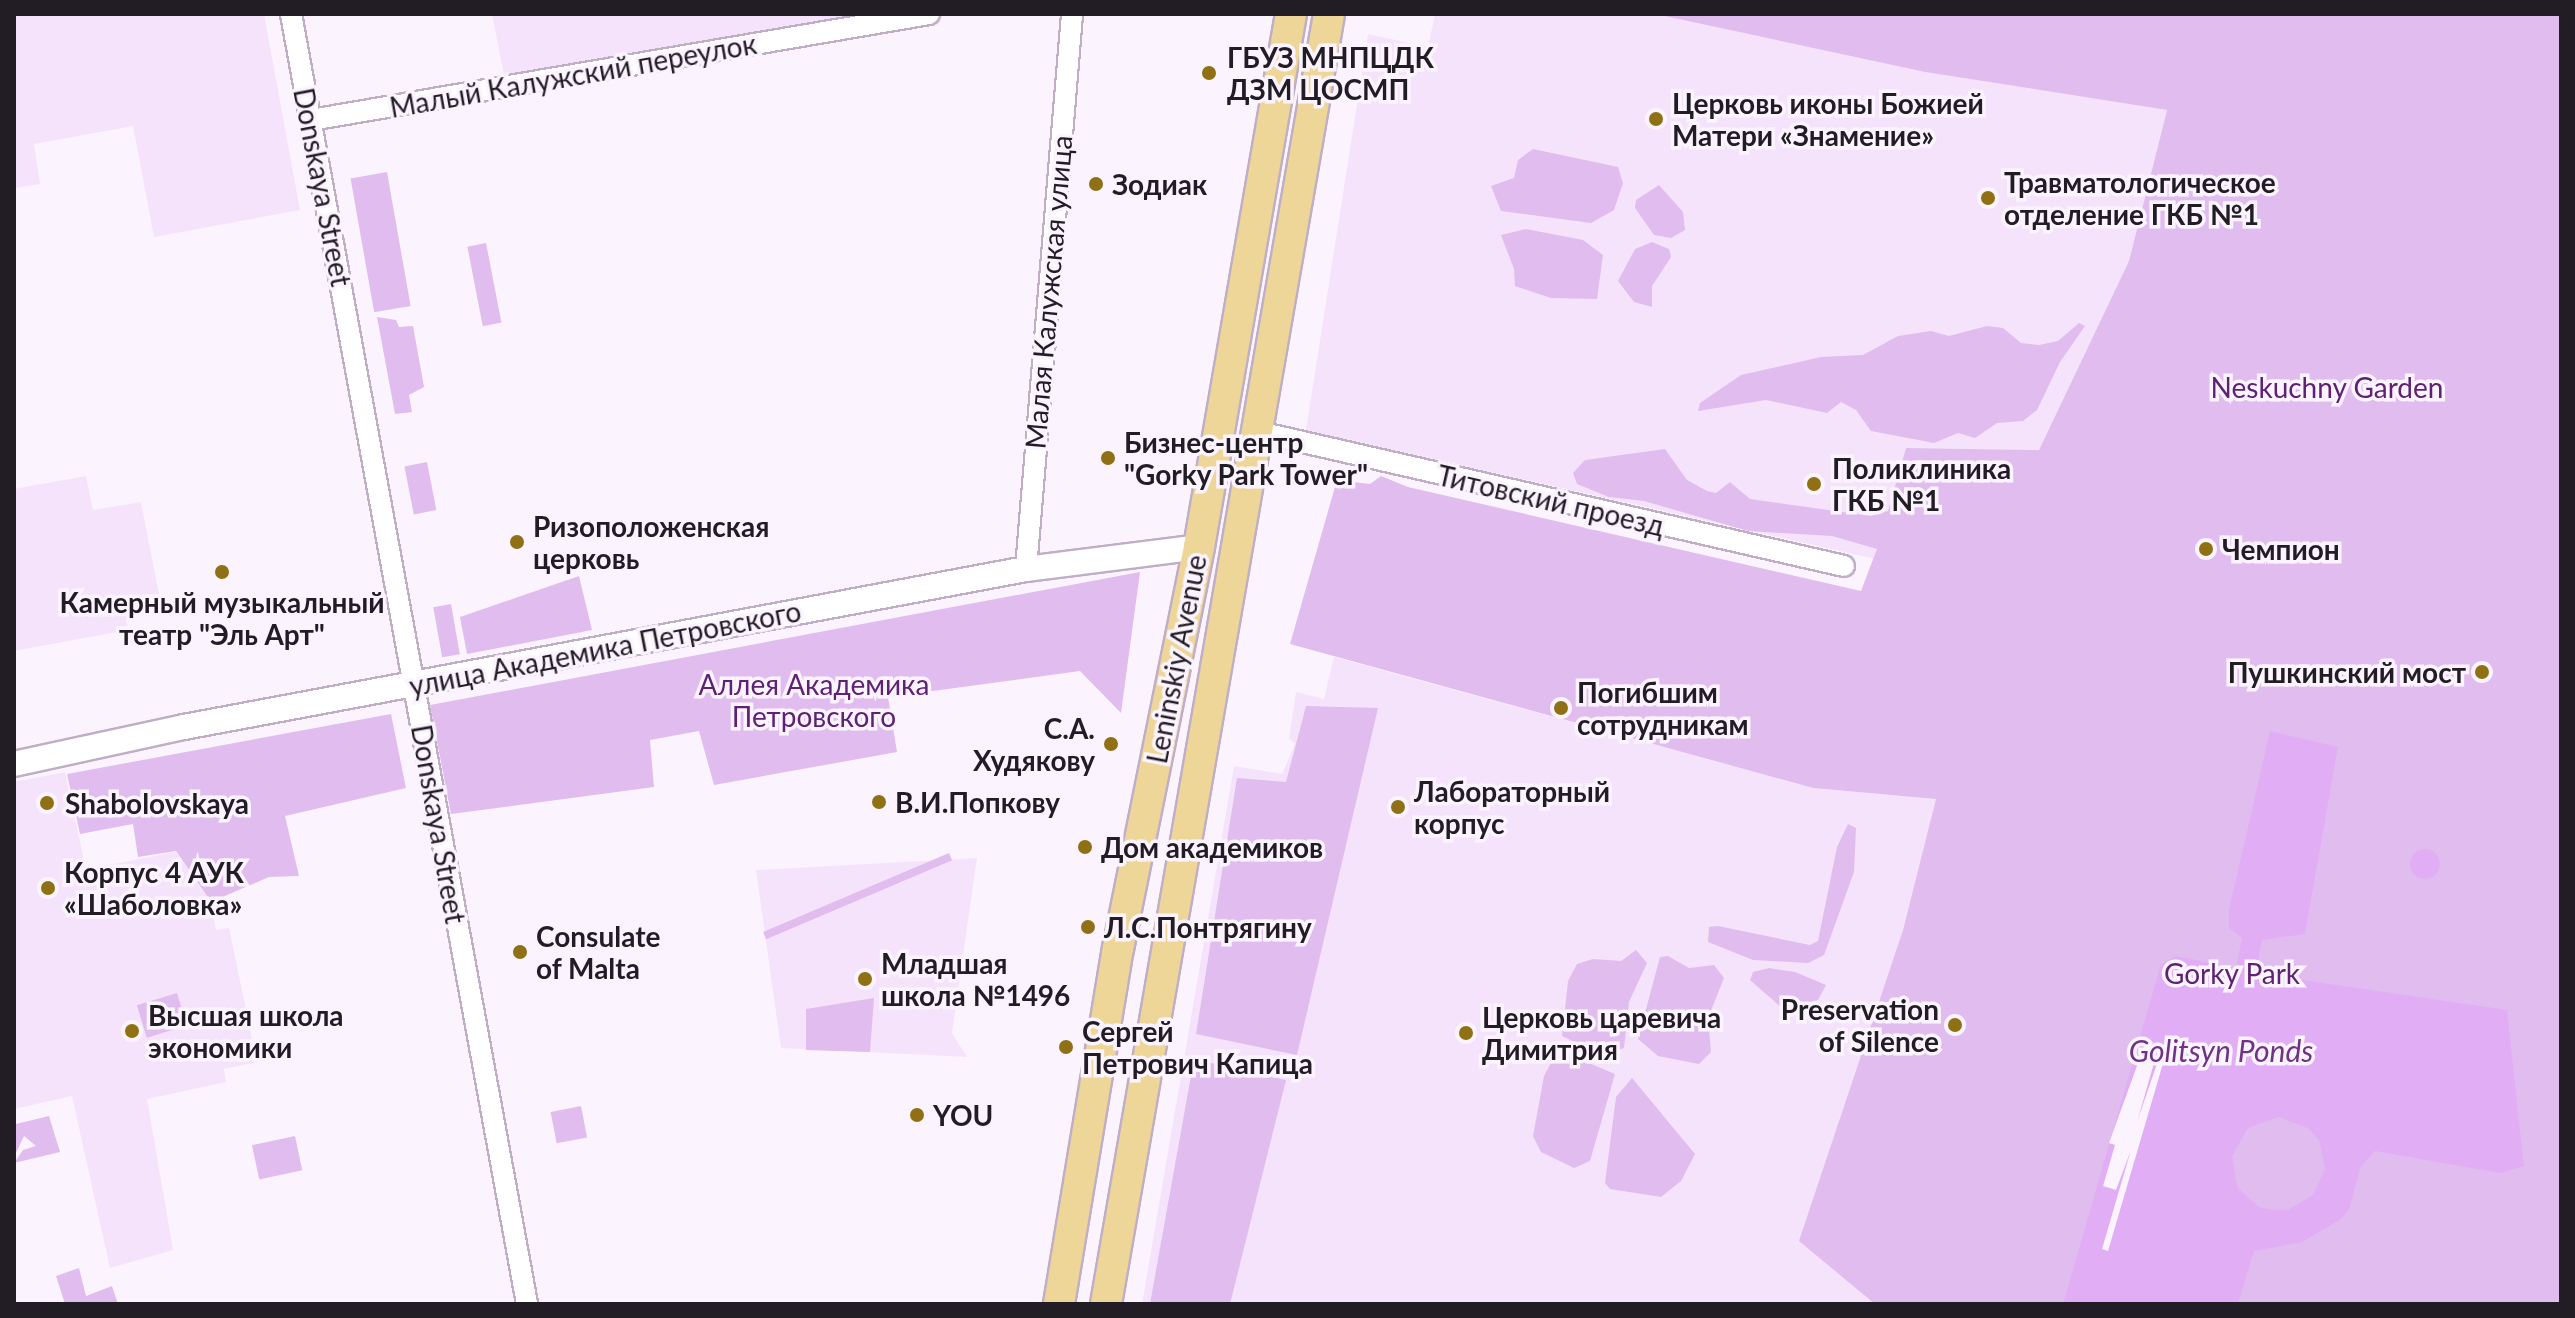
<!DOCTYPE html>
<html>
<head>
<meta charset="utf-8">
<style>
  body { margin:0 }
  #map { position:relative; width:2575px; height:1318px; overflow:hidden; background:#fbf4ff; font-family:Lato,sans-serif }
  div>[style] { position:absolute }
  .built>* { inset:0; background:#f5e3fc }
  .green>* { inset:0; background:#e0bdee; transform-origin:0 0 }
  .water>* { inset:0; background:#e1aef6 }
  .round { border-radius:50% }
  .pier>* { inset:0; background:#fbf4ff }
  .roads { filter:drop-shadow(2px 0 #bfaec6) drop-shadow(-2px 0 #bfaec6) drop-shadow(0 2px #bfaec6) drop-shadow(0 -2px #bfaec6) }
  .minor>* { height:20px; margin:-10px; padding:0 10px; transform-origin:10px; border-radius:10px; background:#fff }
  .tertiary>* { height:24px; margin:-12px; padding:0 12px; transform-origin:12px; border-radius:12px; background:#fff }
  .primary>* { height:30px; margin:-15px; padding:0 15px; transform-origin:15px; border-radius:15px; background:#eed699 }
  .dots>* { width:22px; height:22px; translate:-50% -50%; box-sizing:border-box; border:4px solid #fbf4ff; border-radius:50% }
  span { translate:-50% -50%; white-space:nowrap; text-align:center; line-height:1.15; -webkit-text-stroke:7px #fbf4ff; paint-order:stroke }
  .poi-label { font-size:28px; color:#221c25; font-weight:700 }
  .left { translate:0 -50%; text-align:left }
  .right { translate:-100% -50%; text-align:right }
  .street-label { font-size:28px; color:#221c25 }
  .park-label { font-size:28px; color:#5f2174 }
  .water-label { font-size:30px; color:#6f3286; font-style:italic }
  .frame { position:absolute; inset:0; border:16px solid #221c25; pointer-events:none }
</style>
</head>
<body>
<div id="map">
  <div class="built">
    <i style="clip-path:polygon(14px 14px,264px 14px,300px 210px,154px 237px,133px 126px,34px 144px,40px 184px,14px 188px)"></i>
    <i style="clip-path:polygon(492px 14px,874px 14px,504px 75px)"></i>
    <i style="clip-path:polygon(1435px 14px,1655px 14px,1925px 72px,2167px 110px,2129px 261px,2039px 450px,1906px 448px,1875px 559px,1306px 430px,1368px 34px,1428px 47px)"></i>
    <i style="clip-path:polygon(86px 476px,93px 510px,141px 502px,162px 610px,126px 617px,128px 630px,14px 651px,14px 489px)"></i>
    <i style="clip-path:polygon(1334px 657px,1813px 788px,1936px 799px,1903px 930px,1875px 1304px,1142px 1304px,1234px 766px,1282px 774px,1295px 744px,1289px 738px,1296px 692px,1324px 699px)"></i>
    <i style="clip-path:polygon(65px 772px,85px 865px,93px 868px,176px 852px,211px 903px,216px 930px,229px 928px,257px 1062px,224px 1069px,226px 1082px,147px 1099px,173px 1250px,110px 1268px,72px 1096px,14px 1109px,14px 782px)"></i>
    <i style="clip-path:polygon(977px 858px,952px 1033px,967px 1057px,781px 1048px,756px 870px)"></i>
  </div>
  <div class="green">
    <i style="clip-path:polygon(1655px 14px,2561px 14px,2561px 1304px,1875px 1304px,1799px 1241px,1903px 930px,1936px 799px,1813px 788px,1290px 644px,1337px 480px,1370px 484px,1381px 476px,1408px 487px,1861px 591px,1877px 549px,1832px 536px,1748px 531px,1644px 501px,1609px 497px,1577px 484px,1573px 473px,1585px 460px,1665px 449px,1687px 480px,1707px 491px,1716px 493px,1730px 482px,1750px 499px,1871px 516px,1888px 511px,1906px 448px,2039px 450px,2129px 261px,2167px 110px,1925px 72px)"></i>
    <i style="clip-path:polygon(1533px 149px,1618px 167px,1623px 183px,1614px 210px,1591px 223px,1501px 211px,1491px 186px,1514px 178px,1518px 160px)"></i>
    <i style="left:387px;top:172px;width:136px;height:37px;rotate:80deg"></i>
    <i style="clip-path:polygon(1659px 185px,1683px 212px,1685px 230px,1671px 238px,1654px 235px,1635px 208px,1636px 200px)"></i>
    <i style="clip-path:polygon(1526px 229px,1583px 240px,1603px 255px,1597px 299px,1551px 298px,1515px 286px,1514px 269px,1501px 235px)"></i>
    <i style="clip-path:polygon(1652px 242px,1669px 249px,1671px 257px,1652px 286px,1652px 307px,1634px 302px,1618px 281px,1635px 249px)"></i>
    <i style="left:486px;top:243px;width:81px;height:19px;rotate:79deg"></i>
    <i style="clip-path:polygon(377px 317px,396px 320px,399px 327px,413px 326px,424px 387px,409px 395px,412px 412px,395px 414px)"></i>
    <i style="clip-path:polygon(2079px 323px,2085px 326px,2060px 362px,2037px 410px,2023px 421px,1997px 423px,1975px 438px,1958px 433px,1934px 443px,1871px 431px,1856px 410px,1841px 402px,1827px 413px,1766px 400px,1698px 411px,1700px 403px,1741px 375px,1821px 357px,1863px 355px,1898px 336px,1931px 331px,1949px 336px,1987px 326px,2003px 328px,2021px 343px,2039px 345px,2058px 341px)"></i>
    <i style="left:427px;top:462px;width:49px;height:23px;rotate:79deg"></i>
    <i style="clip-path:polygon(1140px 572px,1121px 713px,1080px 671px,888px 697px,897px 752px,714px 785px,699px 731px,650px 740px,654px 787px,451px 814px,430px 705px)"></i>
    <i style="clip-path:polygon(579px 576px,592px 630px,467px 654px,460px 617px)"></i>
    <i style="left:451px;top:604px;width:51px;height:18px;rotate:80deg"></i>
    <i style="clip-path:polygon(1306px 706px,1378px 708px,1297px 1055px,1196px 1034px,1237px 778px,1286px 782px)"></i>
    <i style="clip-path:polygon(391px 714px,406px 788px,285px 816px,299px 876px,269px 877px,211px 902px,176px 851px,138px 857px,133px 824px,80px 834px,67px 774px)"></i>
    <i style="clip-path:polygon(1848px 824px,1856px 828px,1854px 872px,1824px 955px,1808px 963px,1753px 960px,1708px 942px,1709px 927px,1718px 926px,1810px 945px,1818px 941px,1837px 847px)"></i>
    <i style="left:949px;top:853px;width:8px;height:202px;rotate:67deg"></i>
    <i style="clip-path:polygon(1636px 950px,1647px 963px,1629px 1002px,1624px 1048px,1601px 1055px,1562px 1036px,1568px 981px,1577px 964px,1593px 959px,1621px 961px)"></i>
    <i style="clip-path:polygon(1668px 956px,1689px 968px,1714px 965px,1724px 978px,1708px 1018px,1711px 1052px,1699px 1064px,1658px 1056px,1638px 1039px,1660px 957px)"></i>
    <i style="clip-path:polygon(1769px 968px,1795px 972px,1826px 985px,1818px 1000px,1782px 1008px,1750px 980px,1753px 972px)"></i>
    <i style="left:177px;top:993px;width:34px;height:42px;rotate:73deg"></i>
    <i style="clip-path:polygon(874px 998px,870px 1052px,806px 1050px,806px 1009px)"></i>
    <i style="clip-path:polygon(1558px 1050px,1615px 1074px,1590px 1161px,1574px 1168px,1541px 1152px,1533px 1136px,1544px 1076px)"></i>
    <i style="clip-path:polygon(1194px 1059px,1286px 1080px,1230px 1304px,1150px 1304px)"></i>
    <i style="clip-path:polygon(1632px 1078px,1695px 1154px,1681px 1181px,1661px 1197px,1610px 1189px,1605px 1183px,1616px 1097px)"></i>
    <i style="left:581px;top:1106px;width:32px;height:31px;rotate:79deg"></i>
    <i style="clip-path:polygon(49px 1116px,60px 1152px,14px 1163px,23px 1150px,36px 1146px,24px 1136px,14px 1157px,16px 1124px)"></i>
    <i style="left:295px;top:1136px;width:35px;height:44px;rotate:78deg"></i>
    <i style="clip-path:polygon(79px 1268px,86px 1296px,112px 1286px,118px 1304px,65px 1304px,56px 1276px)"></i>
  </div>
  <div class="water">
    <i style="clip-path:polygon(evenodd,2270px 731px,2338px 747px,2305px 934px,2262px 940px,2256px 973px,2507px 1010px,2524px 1166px,2500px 1173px,2375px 1151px,2360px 1168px,2350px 1207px,2341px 1219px,2302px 1242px,2254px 1251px,2238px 1304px,2063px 1304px,2161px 964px,2176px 956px,2236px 968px,2242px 938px,2229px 928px,2229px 910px,2270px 731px,2278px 1117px,2308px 1128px,2319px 1140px,2325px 1169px,2313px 1195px,2288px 1210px,2273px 1210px,2259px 1207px,2237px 1187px,2232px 1156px,2248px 1128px,2278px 1117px)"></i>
    <i class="round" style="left:2410px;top:849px;width:30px;height:30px"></i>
  </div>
  <div class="pier">
    <i style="clip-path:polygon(2142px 1052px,2156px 1056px,2137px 1122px,2159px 1058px,2164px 1060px,2108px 1251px,2102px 1249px,2131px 1150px,2116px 1190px,2103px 1186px,2115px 1145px,2109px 1143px)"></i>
  </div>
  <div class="roads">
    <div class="minor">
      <i style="left:291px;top:14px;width:1311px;rotate:79.63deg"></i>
      <i style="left:311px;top:120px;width:627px;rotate:-9.73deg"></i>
      <i style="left:1259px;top:432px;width:600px;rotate:12.9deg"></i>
      <i style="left:1026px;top:569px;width:557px;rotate:-85.26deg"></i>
    </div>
    <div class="tertiary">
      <i style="left:14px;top:764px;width:174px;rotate:-12.3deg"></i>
      <i style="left:184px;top:727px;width:857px;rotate:-10.63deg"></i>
      <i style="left:1026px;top:569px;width:174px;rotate:-7.2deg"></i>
    </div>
    <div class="primary">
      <i style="left:1059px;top:1304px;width:360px;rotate:-80.6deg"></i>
      <i style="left:1118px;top:949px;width:410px;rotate:-78.6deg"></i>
      <i style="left:1199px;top:547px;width:541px;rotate:-80.21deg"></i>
      <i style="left:1106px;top:1304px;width:1309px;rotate:-80.19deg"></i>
    </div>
  </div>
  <div class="dots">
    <i style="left:1209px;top:73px;background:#907015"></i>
    <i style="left:1656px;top:119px;background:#907015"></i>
    <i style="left:1096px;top:184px;background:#907015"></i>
    <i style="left:1988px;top:198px;background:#907015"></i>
    <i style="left:1108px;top:458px;background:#907015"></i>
    <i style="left:1814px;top:484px;background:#907015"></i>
    <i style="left:517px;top:542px;background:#907015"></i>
    <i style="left:2206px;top:549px;background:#907015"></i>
    <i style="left:222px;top:572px;background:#907015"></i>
    <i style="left:2482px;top:672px;background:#907015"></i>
    <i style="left:1561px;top:708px;background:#907015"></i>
    <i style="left:1111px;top:744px;background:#907015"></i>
    <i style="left:879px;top:802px;background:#907015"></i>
    <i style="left:47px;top:803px;background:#907015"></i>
    <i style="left:1398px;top:807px;background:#907015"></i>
    <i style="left:1085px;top:847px;background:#907015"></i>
    <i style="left:48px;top:888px;background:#907015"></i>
    <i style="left:1088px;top:927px;background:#907015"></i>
    <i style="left:520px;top:952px;background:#907015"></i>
    <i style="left:865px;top:979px;background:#907015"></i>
    <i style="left:1955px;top:1025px;background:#907015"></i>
    <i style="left:132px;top:1031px;background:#907015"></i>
    <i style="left:1466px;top:1033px;background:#907015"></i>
    <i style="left:1066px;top:1047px;background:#907015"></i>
    <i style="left:917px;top:1115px;background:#907015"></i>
  </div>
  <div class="poi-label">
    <span class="left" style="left:1227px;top:73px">ГБУЗ МНПЦДК<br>ДЗМ ЦОСМП</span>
    <span class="left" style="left:1672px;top:119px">Церковь иконы Божией<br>Матери «Знамение»</span>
    <span class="left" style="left:2004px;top:198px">Травматологическое<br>отделение ГКБ №1</span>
    <span class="left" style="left:1112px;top:184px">Зодиак</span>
    <span class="left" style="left:1124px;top:458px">Бизнес-центр<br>"Gorky Park Tower"</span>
    <span class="left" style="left:1832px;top:484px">Поликлиника<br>ГКБ №1</span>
    <span class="left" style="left:533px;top:542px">Ризоположенская<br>церковь</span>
    <span class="left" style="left:2222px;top:549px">Чемпион</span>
    <span style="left:222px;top:618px">Камерный музыкальный<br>театр "Эль Арт"</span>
    <span class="right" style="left:2466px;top:672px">Пушкинский мост</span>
    <span class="left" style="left:1577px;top:708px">Погибшим<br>сотрудникам</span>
    <span class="right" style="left:1095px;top:744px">С.А.<br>Худякову</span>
    <span class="left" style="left:1414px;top:807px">Лабораторный<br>корпус</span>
    <span class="left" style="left:895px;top:802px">В.И.Попкову</span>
    <span class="left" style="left:65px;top:803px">Shabolovskaya</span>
    <span class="left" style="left:1101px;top:847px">Дом академиков</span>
    <span class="left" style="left:64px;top:888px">Корпус 4 АУК<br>«Шаболовка»</span>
    <span class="left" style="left:1104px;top:927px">Л.С.Понтрягину</span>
    <span class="left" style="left:536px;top:952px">Consulate<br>of Malta</span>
    <span class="left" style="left:881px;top:979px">Младшая<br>школа №1496</span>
    <span class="right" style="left:1939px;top:1025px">Preservation<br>of Silence</span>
    <span class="left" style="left:148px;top:1031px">Высшая школа<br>экономики</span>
    <span class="left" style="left:1482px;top:1033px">Церковь царевича<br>Димитрия</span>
    <span class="left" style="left:1082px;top:1047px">Сергей<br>Петрович Капица</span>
    <span class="left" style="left:933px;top:1115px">YOU</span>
  </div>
  <div class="street-label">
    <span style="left:573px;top:75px;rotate:-10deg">Малый Калужский переулок</span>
    <span style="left:323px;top:187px;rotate:79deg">Donskaya Street</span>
    <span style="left:1048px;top:292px;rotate:-85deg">Малая Калужская улица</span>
    <span style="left:1551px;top:500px;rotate:13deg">Титовский проезд</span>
    <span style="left:605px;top:648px;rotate:-11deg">улица Академика Петровского</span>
    <span style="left:1176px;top:659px;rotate:-79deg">Leninskiy Avenue</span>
    <span style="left:439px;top:824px;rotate:80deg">Donskaya Street</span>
  </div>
  <div class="park-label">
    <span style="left:2327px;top:387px">Neskuchny Garden</span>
    <span style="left:814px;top:700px">Аллея Академика<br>Петровского</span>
    <span style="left:2232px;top:973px">Gorky Park</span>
  </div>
  <div class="water-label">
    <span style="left:2221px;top:1050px">Golitsyn Ponds</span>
  </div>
  <div class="frame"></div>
</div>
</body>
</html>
